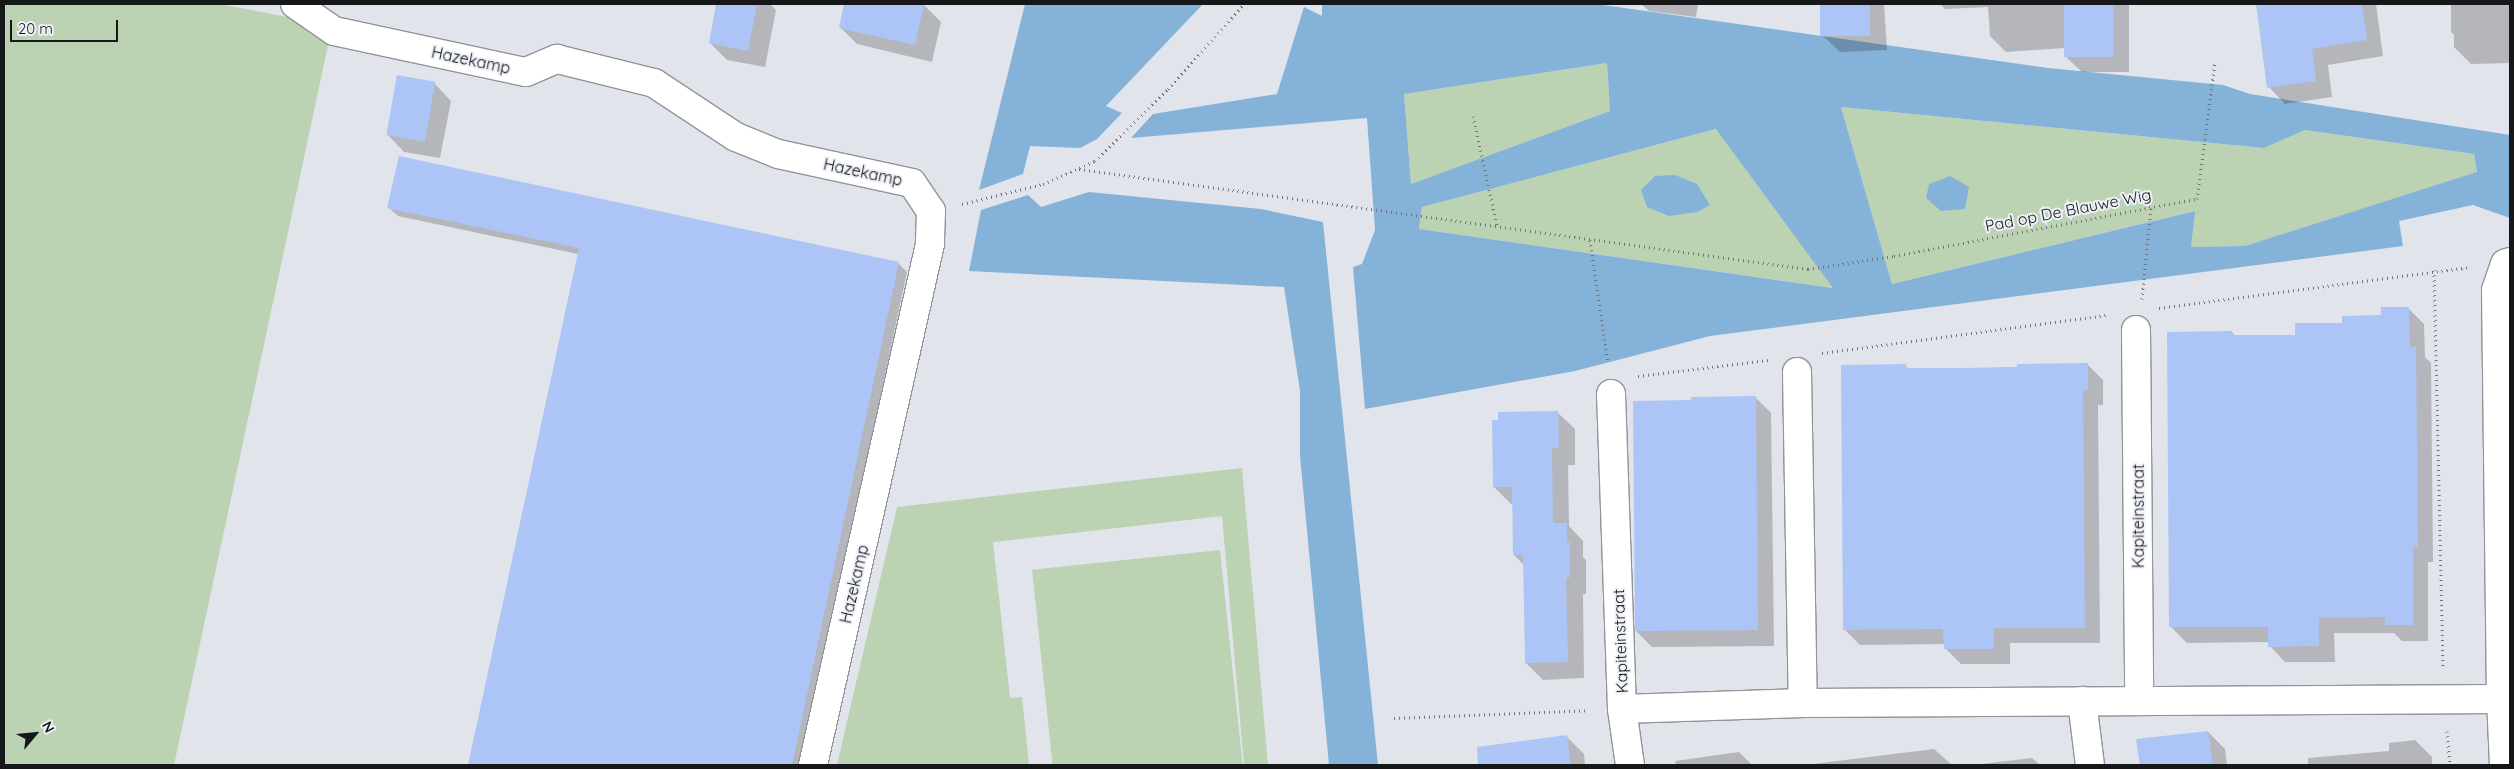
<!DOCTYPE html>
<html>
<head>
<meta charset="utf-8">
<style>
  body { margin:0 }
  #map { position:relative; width:2514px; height:769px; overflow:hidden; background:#e1e4ea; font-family:Quicksand,sans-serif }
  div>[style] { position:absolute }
  .green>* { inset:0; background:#bbd2b3; transform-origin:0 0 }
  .water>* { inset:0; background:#85b2d8 }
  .shadow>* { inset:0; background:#0003 }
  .building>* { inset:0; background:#adc5f6; transform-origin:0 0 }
  .path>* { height:3px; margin-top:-1.5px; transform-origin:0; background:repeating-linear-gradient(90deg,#737478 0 1px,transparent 0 5px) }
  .roads { filter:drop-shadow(1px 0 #91949a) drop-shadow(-1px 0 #91949a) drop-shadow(0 1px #91949a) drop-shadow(0 -1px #91949a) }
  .street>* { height:28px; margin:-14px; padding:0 14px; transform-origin:14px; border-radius:14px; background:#fff }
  span { translate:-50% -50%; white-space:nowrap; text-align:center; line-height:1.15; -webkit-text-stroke:4px #eef1f8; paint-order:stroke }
  .street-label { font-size:16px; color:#161719 }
  .frame { position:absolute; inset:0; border:5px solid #161719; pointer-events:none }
  .north { position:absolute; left:10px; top:709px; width:50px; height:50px; -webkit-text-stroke:4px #eef1f8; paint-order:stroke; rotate:62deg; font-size:14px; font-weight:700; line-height:20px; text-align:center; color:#161719 }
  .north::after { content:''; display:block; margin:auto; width:18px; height:22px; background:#161719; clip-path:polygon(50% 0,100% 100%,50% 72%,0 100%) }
  .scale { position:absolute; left:10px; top:20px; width:108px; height:22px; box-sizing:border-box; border:2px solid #161719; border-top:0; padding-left:6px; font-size:15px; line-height:18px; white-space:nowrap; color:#161719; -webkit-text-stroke:4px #eef1f8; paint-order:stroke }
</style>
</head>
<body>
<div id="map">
  <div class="green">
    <i style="clip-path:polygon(4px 4px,220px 4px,287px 17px,314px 33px,330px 36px,174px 765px,4px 765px)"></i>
    <i style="clip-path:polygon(1607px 63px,1610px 111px,1411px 184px,1404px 94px)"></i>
    <i style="clip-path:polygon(1841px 107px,2264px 148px,2305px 130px,2474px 154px,2477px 173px,2245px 246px,2191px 247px,2194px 211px,1892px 284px)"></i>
    <i style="clip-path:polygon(1717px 129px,1834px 288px,1419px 229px,1422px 207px)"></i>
    <i style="clip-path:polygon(1242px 468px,1268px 765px,1244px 765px,1222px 516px,993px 542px,1010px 698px,1022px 697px,1029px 765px,837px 765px,897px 507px)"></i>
    <i style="left:1220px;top:550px;width:216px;height:189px;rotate:84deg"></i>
  </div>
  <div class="water">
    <i style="clip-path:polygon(1025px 4px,1203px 4px,1106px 106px,1122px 113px,1097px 139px,1080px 148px,1030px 146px,1023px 174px,979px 190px)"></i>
    <i style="clip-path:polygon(evenodd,1322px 4px,1596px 4px,2048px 68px,2223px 85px,2250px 94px,2510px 135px,2510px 218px,2473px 205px,2399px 221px,2403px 246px,1710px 336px,1575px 371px,1365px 409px,1353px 267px,1362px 264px,1375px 230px,1367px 118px,1131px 138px,1153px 114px,1277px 94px,1304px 7px,1322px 16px,1322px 4px,1607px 63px,1610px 111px,1411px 184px,1404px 94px,1607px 63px,1322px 4px,1841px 107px,2264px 148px,2305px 130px,2474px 154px,2477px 172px,2245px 246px,2191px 247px,2195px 211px,1892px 284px,1841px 107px,1322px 4px,1716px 129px,1833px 288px,1419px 229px,1422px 207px,1716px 129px)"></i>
    <i style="clip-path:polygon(1675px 175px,1697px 184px,1710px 205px,1697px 212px,1669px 216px,1647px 207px,1641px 190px,1655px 176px)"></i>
    <i style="clip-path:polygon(1950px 176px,1969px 187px,1965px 209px,1941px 211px,1926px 198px,1929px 184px)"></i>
    <i style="clip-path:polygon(1089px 192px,1261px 209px,1323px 222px,1378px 765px,1329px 765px,1300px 456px,1300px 391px,1284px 287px,969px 271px,981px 210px,1028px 195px,1041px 207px)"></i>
  </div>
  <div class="shadow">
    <i style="clip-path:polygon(718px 4px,770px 4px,776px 10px,765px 67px,727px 60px,710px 43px)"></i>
    <i style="clip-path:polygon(845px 4px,924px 5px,941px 22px,932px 62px,857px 44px,840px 27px)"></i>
    <i style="clip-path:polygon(1641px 4px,1698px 4px,1696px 17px,1649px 11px)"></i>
    <i style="clip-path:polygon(1822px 4px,1884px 4px,1887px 50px,1840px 52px,1823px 36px)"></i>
    <i style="clip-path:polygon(1940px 4px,2129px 4px,2129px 72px,2082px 72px,2065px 56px,2065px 48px,2006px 52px,1990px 36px,1988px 7px,1945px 9px)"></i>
    <i style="clip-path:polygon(2257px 4px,2376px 4px,2383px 56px,2328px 65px,2332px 97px,2285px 104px,2269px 87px)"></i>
    <i style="clip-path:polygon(2451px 4px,2510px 4px,2510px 63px,2471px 64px,2454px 47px,2454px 35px,2451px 32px)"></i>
    <i style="clip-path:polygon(434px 83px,451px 101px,440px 158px,404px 152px,387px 134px)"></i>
    <i style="clip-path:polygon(389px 208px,898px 263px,907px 272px,802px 765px,470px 765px,578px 254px,398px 216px)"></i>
    <i style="clip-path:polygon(2408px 308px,2424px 324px,2425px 357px,2431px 363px,2433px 562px,2428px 562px,2428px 641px,2402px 641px,2394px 633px,2334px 633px,2335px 662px,2285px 662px,2270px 646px,2269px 642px,2187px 643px,2171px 627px,2232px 332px,2236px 337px,2296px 336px)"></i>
    <i style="clip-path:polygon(2087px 364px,2103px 380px,2103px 405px,2098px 405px,2100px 643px,2010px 643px,2010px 664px,1961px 664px,1945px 648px,1945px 644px,1860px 645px,1844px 629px,1905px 366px,1909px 369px,1963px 369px)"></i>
    <i style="clip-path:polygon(1755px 397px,1771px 413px,1774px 646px,1652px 647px,1636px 631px)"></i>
    <i style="clip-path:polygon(1558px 413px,1575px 429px,1575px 465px,1568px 465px,1569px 526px,1583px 541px,1583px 557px,1586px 560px,1586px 594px,1583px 594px,1583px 598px,1584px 678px,1543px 680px,1526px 663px,1525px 566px,1514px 555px,1514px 504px,1511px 504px,1494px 487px)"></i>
    <i style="clip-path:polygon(2208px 732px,2225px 749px,2227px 765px,2140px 765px,2137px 740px)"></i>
    <i style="clip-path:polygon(1567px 737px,1584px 754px,1585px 765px,1510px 765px,1507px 745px)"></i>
    <i style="clip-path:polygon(2415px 740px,2432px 757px,2432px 765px,2308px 765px,2308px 758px,2389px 751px,2389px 743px)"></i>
    <i style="clip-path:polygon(1934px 749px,1952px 765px,1805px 765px)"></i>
    <i style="clip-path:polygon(1739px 752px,1752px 765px,1676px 765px,1675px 761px)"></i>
    <i style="clip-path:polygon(2032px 758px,2040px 765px,1973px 765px)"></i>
  </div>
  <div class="building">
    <i style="clip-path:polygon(716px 4px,757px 4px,748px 51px,709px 43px)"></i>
    <i style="clip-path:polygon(844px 4px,924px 4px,915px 45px,839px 28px)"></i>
    <i style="left:1820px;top:4px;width:50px;height:32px"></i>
    <i style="left:2064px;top:4px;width:49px;height:53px"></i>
    <i style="clip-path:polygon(2256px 4px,2362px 4px,2367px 40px,2312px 49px,2316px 81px,2267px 88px)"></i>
    <i style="left:397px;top:75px;width:39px;height:61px;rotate:10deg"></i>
    <i style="clip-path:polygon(399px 156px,899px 262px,792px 765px,468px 765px,579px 248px,387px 208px)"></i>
    <i style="clip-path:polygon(2381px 307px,2409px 307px,2410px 347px,2416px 346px,2418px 547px,2413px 547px,2413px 625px,2385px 625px,2385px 617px,2319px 618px,2319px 646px,2303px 646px,2268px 647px,2268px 627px,2169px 627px,2167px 332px,2232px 331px,2233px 335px,2295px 335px,2295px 323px,2342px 323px,2342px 316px,2381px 315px)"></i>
    <i style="clip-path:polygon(2088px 363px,2088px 390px,2083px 390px,2085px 628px,1994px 628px,1994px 649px,1944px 649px,1943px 629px,1843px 630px,1841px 365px,1906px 364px,1906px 368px,1963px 368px,2017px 367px,2017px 364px)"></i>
    <i style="clip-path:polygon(1756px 396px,1758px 630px,1635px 631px,1633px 401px,1691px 400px,1691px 397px)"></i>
    <i style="clip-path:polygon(1558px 411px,1559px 448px,1552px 448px,1553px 523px,1567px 523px,1567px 543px,1570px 542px,1570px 577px,1567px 578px,1566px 581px,1568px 662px,1525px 663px,1523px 555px,1513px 555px,1512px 487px,1493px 487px,1492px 420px,1498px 420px,1498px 412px)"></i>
    <i style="clip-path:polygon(2208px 731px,2213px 765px,2140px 765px,2136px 739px)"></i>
    <i style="clip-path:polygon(1567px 735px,1571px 765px,1478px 765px,1477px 747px)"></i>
  </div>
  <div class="path">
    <i style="left:1473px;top:116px;width:112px;rotate:77.6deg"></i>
    <i style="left:1079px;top:169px;width:736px;rotate:7.81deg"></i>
    <i style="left:1808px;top:269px;width:87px;rotate:-8.6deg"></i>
    <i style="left:1894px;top:256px;width:308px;rotate:-10.7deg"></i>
    <i style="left:2197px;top:199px;width:138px;rotate:-82.5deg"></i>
    <i style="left:962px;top:204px;width:83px;rotate:-13.9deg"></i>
    <i style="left:1043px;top:184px;width:57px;rotate:-23.9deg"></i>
    <i style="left:1095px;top:161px;width:103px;rotate:-44.6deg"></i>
    <i style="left:1168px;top:89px;width:114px;rotate:-48.2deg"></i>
    <i style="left:1590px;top:240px;width:124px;rotate:81.7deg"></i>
    <i style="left:2434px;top:270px;width:397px;rotate:88.7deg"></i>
    <i style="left:2142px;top:299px;width:91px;rotate:-84.4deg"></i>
    <i style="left:2159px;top:308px;width:314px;rotate:-7.5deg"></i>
    <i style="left:1822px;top:353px;width:289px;rotate:-7.6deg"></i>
    <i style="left:1638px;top:376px;width:131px;rotate:-7deg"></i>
    <i style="left:1394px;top:718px;width:195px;rotate:-2.3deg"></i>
    <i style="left:2447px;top:731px;width:34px;rotate:85deg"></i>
  </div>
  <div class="roads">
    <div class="street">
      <i style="left:295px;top:4px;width:47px;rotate:34.7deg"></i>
      <i style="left:334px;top:31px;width:196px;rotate:12.1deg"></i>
      <i style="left:526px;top:72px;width:34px;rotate:-23deg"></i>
      <i style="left:557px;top:59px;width:100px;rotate:13.9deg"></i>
      <i style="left:654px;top:83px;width:98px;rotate:33.4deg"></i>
      <i style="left:736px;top:137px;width:45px;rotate:22deg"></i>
      <i style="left:778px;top:154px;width:137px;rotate:12.2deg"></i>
      <i style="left:912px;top:183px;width:34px;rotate:56deg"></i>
      <i style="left:931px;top:211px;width:33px;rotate:92deg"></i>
      <i style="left:930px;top:244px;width:534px;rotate:102.66deg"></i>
      <i style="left:2136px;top:330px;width:371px;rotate:89.5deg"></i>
      <i style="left:1797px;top:372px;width:331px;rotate:89deg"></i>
      <i style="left:1611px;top:394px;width:315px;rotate:88deg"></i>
      <i style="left:1622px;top:709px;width:57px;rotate:81.9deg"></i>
      <i style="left:2082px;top:701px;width:64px;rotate:82.9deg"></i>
      <i style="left:1622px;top:709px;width:181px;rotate:-1.9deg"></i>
      <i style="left:1803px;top:703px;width:698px;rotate:-0.33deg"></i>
      <i style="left:2504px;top:765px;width:66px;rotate:-92.6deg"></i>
      <i style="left:2501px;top:699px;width:409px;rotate:-90.7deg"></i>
      <i style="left:2496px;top:290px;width:28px;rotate:-71deg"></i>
      <i style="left:2505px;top:264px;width:5px;rotate:-22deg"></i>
    </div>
  </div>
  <div class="street-label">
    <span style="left:471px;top:60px;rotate:12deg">Hazekamp</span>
    <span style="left:863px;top:172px;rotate:12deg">Hazekamp</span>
    <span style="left:2068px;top:210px;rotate:-11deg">Pad op De Blauwe Wig</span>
    <span style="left:2138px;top:516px;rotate:-90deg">Kapiteinstraat</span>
    <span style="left:854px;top:584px;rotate:-77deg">Hazekamp</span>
    <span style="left:1620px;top:641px;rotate:-92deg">Kapiteinstraat</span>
  </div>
  <div class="frame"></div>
  <div class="north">N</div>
  <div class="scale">20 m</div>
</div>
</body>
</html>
